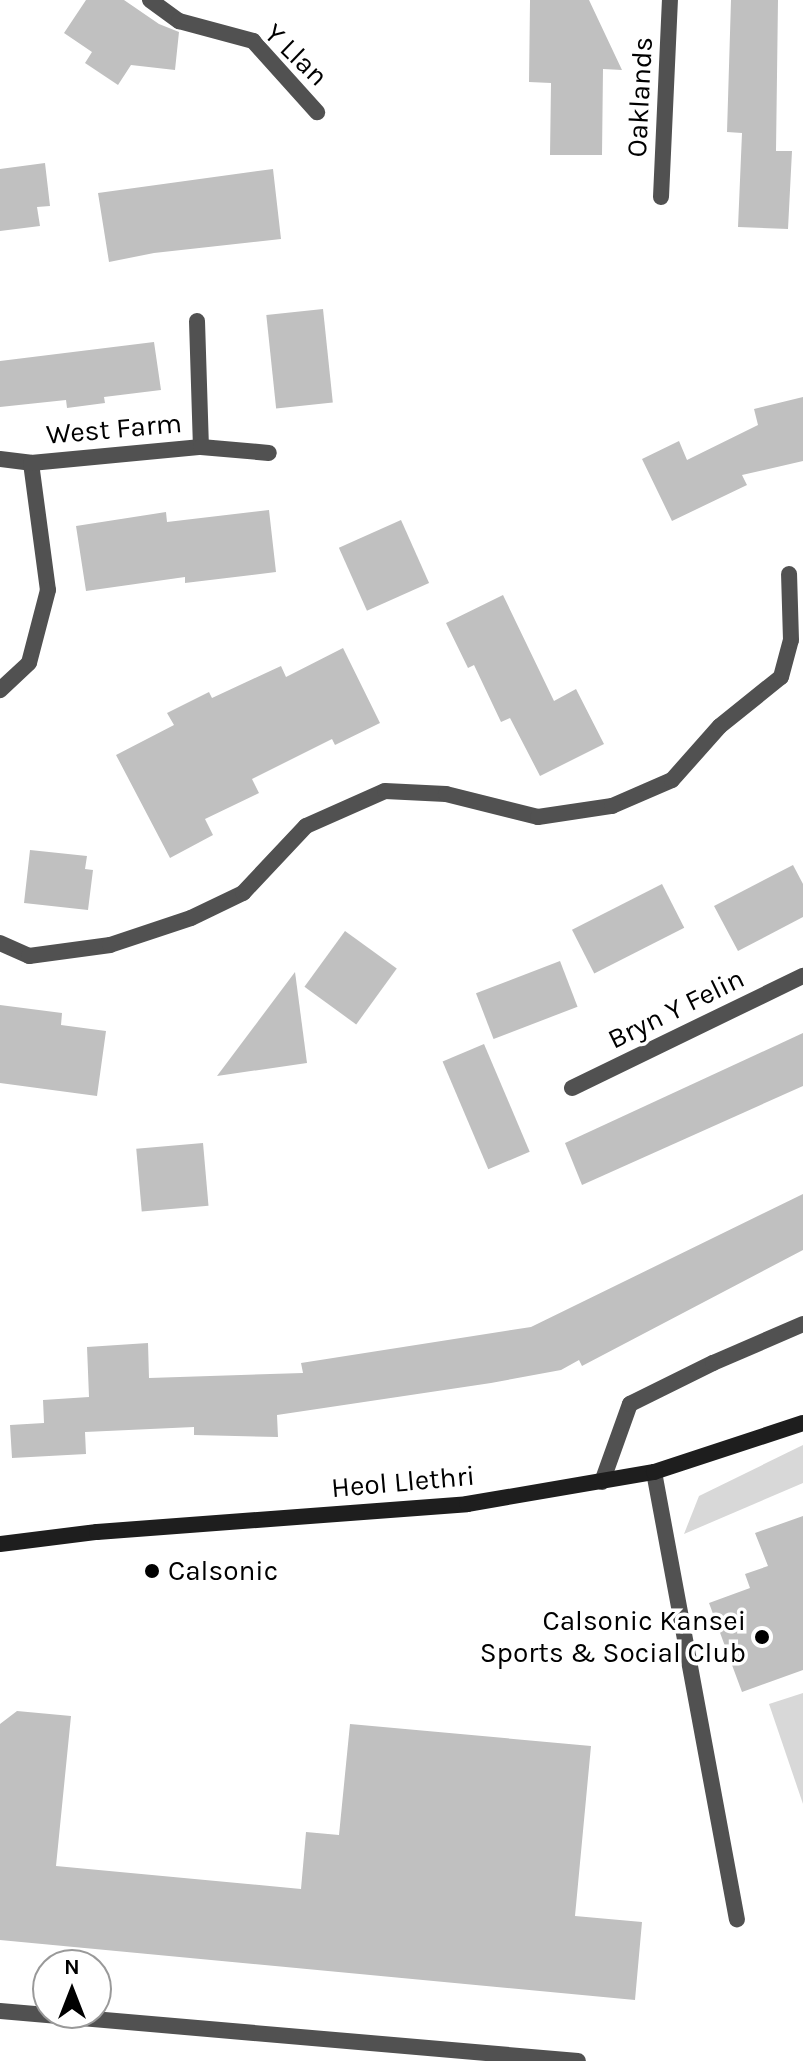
<!DOCTYPE html>
<html>
<head>
<meta charset="utf-8">
<style>
  body { margin:0 }
  #map { position:relative; width:803px; height:2061px; overflow:hidden; background:#fff; font-family:Karla,sans-serif }
  div>[style] { position:absolute }
  .green>* { inset:0; background:#d8d8d8 }
  .building>* { inset:0; background:#c0c0c0; transform-origin:0 0 }
  .service>* { height:16px; margin:-8px; padding:0 8px; transform-origin:8px; border-radius:8px; background:#515151 }
  .minor>* { height:16px; margin:-8px; padding:0 8px; transform-origin:8px; border-radius:8px; background:#515151 }
  .secondary>* { height:16px; margin:-8px; padding:0 8px; transform-origin:8px; border-radius:8px; background:#1e1e1e }
  .dots>* { width:22px; height:22px; translate:-50% -50%; box-sizing:border-box; border:4px solid #fff; border-radius:50% }
  span { translate:-50% -50%; white-space:nowrap; text-align:center; line-height:1.15; -webkit-text-stroke:7px #fff; paint-order:stroke }
  .street-label { font-size:28px; color:#000 }
  .poi-label { font-size:28px; color:#000 }
  .left { translate:0 -50%; text-align:left }
  .right { translate:-100% -50%; text-align:right }
  .north { position:absolute; left:32px; top:1949px; width:80px; height:80px; box-sizing:border-box; background:#fff; border:2px solid #999; border-radius:50%; rotate:0deg; font-size:22px; font-weight:700; line-height:32px; text-align:center; color:#000 }
  .north::after { content:''; display:block; margin:auto; width:28px; height:36px; background:#000; clip-path:polygon(50% 0,100% 100%,50% 72%,0 100%) }
</style>
</head>
<body>
<div id="map">
  <div class="green">
    <i style="clip-path:polygon(803px 1445px,803px 1483px,684px 1534px,699px 1496px)"></i>
    <i style="clip-path:polygon(803px 1693px,803px 1804px,769px 1704px)"></i>
  </div>
  <div class="building">
    <i style="clip-path:polygon(86px 0,124px 0,159px 24px,179px 32px,175px 70px,131px 65px,118px 85px,85px 63px,92px 52px,64px 33px)"></i>
    <i style="clip-path:polygon(530px 0,589px 0,622px 70px,603px 69px,602px 155px,550px 155px,551px 83px,529px 82px)"></i>
    <i style="clip-path:polygon(731px 0,778px 0,776px 151px,792px 151px,788px 229px,738px 227px,742px 133px,727px 132px)"></i>
    <i style="clip-path:polygon(45px 163px,50px 206px,37px 207px,40px 226px,0 231px,0 169px)"></i>
    <i style="clip-path:polygon(273px 169px,281px 239px,154px 253px,109px 262px,98px 193px)"></i>
    <i style="left:323px;top:309px;width:94px;height:57px;rotate:84deg"></i>
    <i style="clip-path:polygon(154px 342px,161px 390px,104px 397px,105px 403px,67px 408px,66px 400px,0 407px,0 361px)"></i>
    <i style="clip-path:polygon(803px 397px,803px 461px,742px 475px,747px 485px,672px 521px,642px 459px,679px 441px,687px 460px,758px 425px,754px 409px)"></i>
    <i style="clip-path:polygon(269px 510px,276px 572px,185px 583px,185px 577px,86px 591px,76px 526px,166px 512px,167px 522px)"></i>
    <i style="left:401px;top:520px;width:69px;height:68px;rotate:66deg"></i>
    <i style="clip-path:polygon(503px 595px,554px 701px,576px 689px,604px 744px,540px 776px,510px 718px,501px 722px,474px 665px,468px 668px,446px 623px)"></i>
    <i style="clip-path:polygon(343px 648px,380px 723px,335px 745px,332px 739px,252px 779px,259px 793px,205px 819px,213px 835px,170px 858px,116px 755px,174px 725px,167px 713px,209px 692px,212px 698px,281px 666px,286px 677px)"></i>
    <i style="clip-path:polygon(30px 850px,87px 856px,85px 869px,93px 870px,88px 910px,24px 903px)"></i>
    <i style="clip-path:polygon(793px 865px,803px 884px,803px 917px,738px 951px,714px 906px)"></i>
    <i style="left:662px;top:884px;width:49px;height:101px;rotate:63deg"></i>
    <i style="left:345px;top:931px;width:64px;height:69px;rotate:36deg"></i>
    <i style="left:560px;top:961px;width:49px;height:90px;rotate:69deg"></i>
    <i style="clip-path:polygon(295px 972px,307px 1063px,217px 1076px)"></i>
    <i style="clip-path:polygon(0 1005px,62px 1013px,61px 1025px,106px 1031px,97px 1096px,0 1083px)"></i>
    <i style="clip-path:polygon(803px 1033px,803px 1086px,582px 1185px,565px 1143px)"></i>
    <i style="left:484px;top:1044px;width:117px;height:45px;rotate:67deg"></i>
    <i style="left:203px;top:1143px;width:63px;height:67px;rotate:85deg"></i>
    <i style="clip-path:polygon(803px 1194px,803px 1250px,582px 1366px,579px 1360px,561px 1370px,491px 1383px,277px 1415px,278px 1437px,194px 1435px,194px 1427px,85px 1432px,86px 1454px,12px 1458px,10px 1425px,44px 1423px,43px 1400px,89px 1397px,87px 1347px,148px 1343px,149px 1378px,303px 1373px,301px 1363px,531px 1327px)"></i>
    <i style="clip-path:polygon(803px 1516px,803px 1670px,742px 1692px,709px 1603px,750px 1588px,745px 1574px,768px 1566px,755px 1533px)"></i>
    <i style="clip-path:polygon(17px 1711px,71px 1716px,56px 1866px,301px 1889px,306px 1832px,339px 1835px,350px 1724px,591px 1746px,575px 1916px,642px 1922px,635px 2000px,0 1940px,0 1724px)"></i>
  </div>
  <div class="service">
    <i style="left:654px;top:1472px;width:455px;rotate:79.5deg"></i>
    <i style="left:0;top:2011px;width:580px;rotate:4.94deg"></i>
  </div>
  <div class="minor">
    <i style="left:150px;top:0;width:36px;rotate:36deg"></i>
    <i style="left:179px;top:21px;width:77px;rotate:15.1deg"></i>
    <i style="left:253px;top:41px;width:96px;rotate:48deg"></i>
    <i style="left:661px;top:197px;width:197px;rotate:-87.4deg"></i>
    <i style="left:197px;top:321px;width:126px;rotate:88.2deg"></i>
    <i style="left:0;top:459px;width:31px;rotate:7deg"></i>
    <i style="left:31px;top:463px;width:128px;rotate:82.4deg"></i>
    <i style="left:48px;top:590px;width:75px;rotate:104.6deg"></i>
    <i style="left:29px;top:663px;width:40px;rotate:137deg"></i>
    <i style="left:31px;top:463px;width:171px;rotate:-5.4deg"></i>
    <i style="left:201px;top:447px;width:68px;rotate:5deg"></i>
    <i style="left:0;top:943px;width:32px;rotate:24deg"></i>
    <i style="left:29px;top:956px;width:82px;rotate:-7.7deg"></i>
    <i style="left:110px;top:945px;width:85px;rotate:-18.4deg"></i>
    <i style="left:191px;top:918px;width:58px;rotate:-25.7deg"></i>
    <i style="left:243px;top:893px;width:92px;rotate:-46.8deg"></i>
    <i style="left:306px;top:826px;width:86px;rotate:-23.9deg"></i>
    <i style="left:385px;top:791px;width:61px;rotate:2.8deg"></i>
    <i style="left:446px;top:794px;width:95px;rotate:14deg"></i>
    <i style="left:538px;top:817px;width:75px;rotate:-8.5deg"></i>
    <i style="left:612px;top:806px;width:65px;rotate:-23.4deg"></i>
    <i style="left:672px;top:780px;width:72px;rotate:-48.4deg"></i>
    <i style="left:720px;top:726px;width:78px;rotate:-38.8deg"></i>
    <i style="left:781px;top:677px;width:38px;rotate:-75deg"></i>
    <i style="left:791px;top:640px;width:66px;rotate:-91.7deg"></i>
    <i style="left:572px;top:1088px;width:257px;rotate:-25.9deg"></i>
    <i style="left:602px;top:1482px;width:83px;rotate:-70.3deg"></i>
    <i style="left:630px;top:1404px;width:93px;rotate:-26.3deg"></i>
    <i style="left:713px;top:1363px;width:98px;rotate:-23.4deg"></i>
  </div>
  <div class="secondary">
    <i style="left:0;top:1544px;width:98px;rotate:-7.1deg"></i>
    <i style="left:97px;top:1532px;width:371px;rotate:-4.3deg"></i>
    <i style="left:467px;top:1504px;width:190px;rotate:-9.7deg"></i>
    <i style="left:654px;top:1472px;width:157px;rotate:-18.2deg"></i>
  </div>
  <div class="dots">
    <i style="left:152px;top:1571px;background:#000"></i>
    <i style="left:762px;top:1637px;background:#000"></i>
  </div>
  <div class="street-label">
    <span style="left:296px;top:55px;rotate:44deg">Y Llan</span>
    <span style="left:640px;top:97px;rotate:-87deg">Oaklands</span>
    <span style="left:114px;top:429px;rotate:-5deg">West Farm</span>
    <span style="left:676px;top:1009px;rotate:-26deg">Bryn Y Felin</span>
    <span style="left:403px;top:1482px;rotate:-5deg">Heol Llethri</span>
  </div>
  <div class="poi-label">
    <span class="left" style="left:168px;top:1571px">Calsonic</span>
    <span class="right" style="left:746px;top:1637px">Calsonic Kansei<br>Sports &amp; Social Club</span>
  </div>
  <div class="north">N</div>
</div>
</body>
</html>
